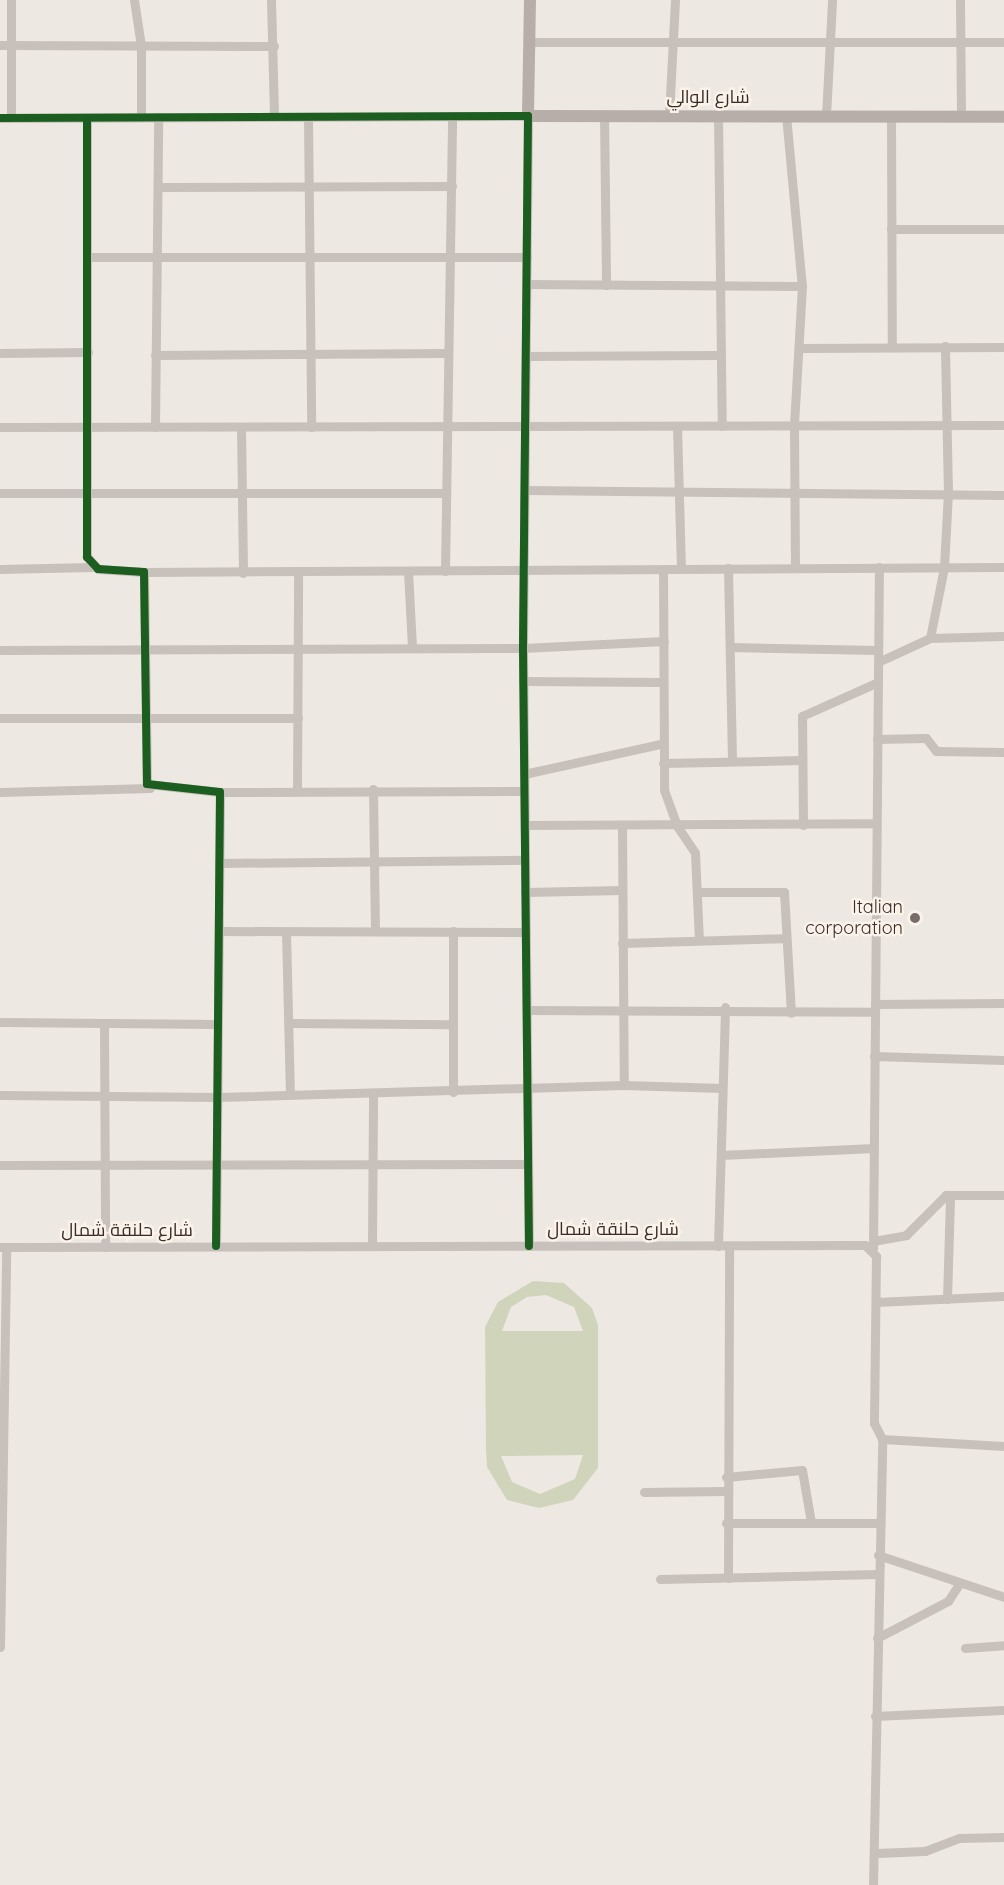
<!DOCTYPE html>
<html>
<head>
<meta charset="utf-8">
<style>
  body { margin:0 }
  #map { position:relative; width:1004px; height:1885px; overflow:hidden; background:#eee8e2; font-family:Quicksand,Cairo,sans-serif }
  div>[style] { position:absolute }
  .green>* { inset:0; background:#d0d4bb }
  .minor>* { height:9px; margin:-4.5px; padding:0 4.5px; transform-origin:4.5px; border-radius:4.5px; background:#c8c0ba }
  .major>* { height:12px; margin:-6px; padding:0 6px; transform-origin:6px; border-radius:6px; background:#b7aea9 }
  .cycleway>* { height:8px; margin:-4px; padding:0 4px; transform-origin:4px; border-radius:4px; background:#1b5e20 }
  .dots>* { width:16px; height:16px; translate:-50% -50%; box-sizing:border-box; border:3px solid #fbf2e9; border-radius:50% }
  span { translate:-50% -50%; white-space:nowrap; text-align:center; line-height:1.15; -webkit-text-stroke:5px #fbf2e9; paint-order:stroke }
  .street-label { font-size:18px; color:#392d28 }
  .poi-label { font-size:18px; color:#392d28 }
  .right { translate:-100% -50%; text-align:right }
</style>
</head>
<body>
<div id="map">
  <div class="green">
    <i style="clip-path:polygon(evenodd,533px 1281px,564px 1283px,592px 1308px,598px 1325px,598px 1468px,573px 1500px,539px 1508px,507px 1500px,487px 1467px,486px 1449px,485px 1327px,498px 1302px,533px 1281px,546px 1295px,574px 1307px,583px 1331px,502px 1331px,511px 1307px,527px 1297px,546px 1295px,533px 1281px,583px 1455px,575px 1479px,540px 1494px,512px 1482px,501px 1456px,583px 1455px)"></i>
  </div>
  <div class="minor">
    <i style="left:11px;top:0;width:118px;rotate:90deg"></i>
    <i style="left:134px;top:0;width:47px;rotate:81.3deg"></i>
    <i style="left:141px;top:46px;width:71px;rotate:90deg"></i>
    <i style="left:271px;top:0;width:117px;rotate:88.5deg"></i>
    <i style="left:960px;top:0;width:117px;rotate:89.5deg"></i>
    <i style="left:529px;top:42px;width:475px"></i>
    <i style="left:0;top:45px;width:274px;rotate:0.2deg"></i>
    <i style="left:604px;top:115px;width:170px;rotate:89.3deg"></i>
    <i style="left:669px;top:115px;width:115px;rotate:-87deg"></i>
    <i style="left:718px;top:115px;width:311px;rotate:89.3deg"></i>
    <i style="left:786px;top:115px;width:172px;rotate:84.7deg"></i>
    <i style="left:802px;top:286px;width:139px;rotate:93.3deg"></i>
    <i style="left:794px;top:425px;width:143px;rotate:89.6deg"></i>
    <i style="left:826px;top:116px;width:116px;rotate:-87deg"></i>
    <i style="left:891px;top:116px;width:230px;rotate:89.8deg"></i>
    <i style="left:308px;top:117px;width:310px;rotate:89.4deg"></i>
    <i style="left:0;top:118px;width:528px;rotate:-0.22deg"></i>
    <i style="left:528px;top:116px;width:532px;rotate:90.54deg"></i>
    <i style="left:523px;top:648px;width:598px;rotate:89.43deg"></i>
    <i style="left:87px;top:118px;width:439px;rotate:90deg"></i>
    <i style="left:87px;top:557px;width:16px;rotate:47deg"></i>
    <i style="left:98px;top:569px;width:46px;rotate:3.7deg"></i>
    <i style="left:144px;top:572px;width:212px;rotate:89.2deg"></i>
    <i style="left:147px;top:784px;width:73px;rotate:6.3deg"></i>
    <i style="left:220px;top:792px;width:454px;rotate:90.5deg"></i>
    <i style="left:158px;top:187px;width:294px;rotate:-0.2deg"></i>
    <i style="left:891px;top:229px;width:113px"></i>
    <i style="left:87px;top:257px;width:440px"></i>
    <i style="left:527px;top:284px;width:275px;rotate:0.4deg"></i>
    <i style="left:799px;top:348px;width:205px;rotate:-0.3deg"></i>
    <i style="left:0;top:353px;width:88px;rotate:-0.7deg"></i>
    <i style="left:155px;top:355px;width:293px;rotate:-0.4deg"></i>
    <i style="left:527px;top:356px;width:193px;rotate:-0.3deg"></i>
    <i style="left:677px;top:426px;width:143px;rotate:88.4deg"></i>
    <i style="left:0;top:427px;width:1004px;rotate:-0.11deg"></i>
    <i style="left:155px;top:427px;width:310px;rotate:-89.4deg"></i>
    <i style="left:241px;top:427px;width:146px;rotate:89.2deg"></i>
    <i style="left:525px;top:490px;width:479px;rotate:0.6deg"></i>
    <i style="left:0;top:493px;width:445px"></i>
    <i style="left:728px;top:568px;width:193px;rotate:88.8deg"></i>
    <i style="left:0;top:569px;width:93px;rotate:-1.2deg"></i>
    <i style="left:663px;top:569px;width:221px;rotate:89.7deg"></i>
    <i style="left:664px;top:790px;width:38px;rotate:70deg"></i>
    <i style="left:677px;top:826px;width:32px;rotate:56deg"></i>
    <i style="left:695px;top:853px;width:87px;rotate:87.4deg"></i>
    <i style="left:408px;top:571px;width:77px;rotate:87deg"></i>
    <i style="left:445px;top:571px;width:455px;rotate:-89.1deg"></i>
    <i style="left:144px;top:572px;width:860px;rotate:-0.33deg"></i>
    <i style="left:930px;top:638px;width:72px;rotate:-78.8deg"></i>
    <i style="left:944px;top:567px;width:75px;rotate:-86.9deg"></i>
    <i style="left:948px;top:492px;width:146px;rotate:-91.2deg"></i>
    <i style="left:730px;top:647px;width:148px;rotate:1.2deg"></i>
    <i style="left:0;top:650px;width:523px;rotate:-0.22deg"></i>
    <i style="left:523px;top:648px;width:141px;rotate:-2.8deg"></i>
    <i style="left:878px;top:662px;width:57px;rotate:-24.8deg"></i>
    <i style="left:930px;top:638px;width:74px;rotate:-1.5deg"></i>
    <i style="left:523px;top:681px;width:138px;rotate:0.4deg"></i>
    <i style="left:0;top:718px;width:298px"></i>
    <i style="left:877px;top:739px;width:49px;rotate:-1.2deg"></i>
    <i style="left:926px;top:738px;width:16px;rotate:52deg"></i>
    <i style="left:936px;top:751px;width:68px;rotate:0.8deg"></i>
    <i style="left:663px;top:763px;width:138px;rotate:-1.2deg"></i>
    <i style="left:524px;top:774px;width:140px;rotate:-12.4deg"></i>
    <i style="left:373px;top:789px;width:142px;rotate:89.2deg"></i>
    <i style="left:297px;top:791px;width:219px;rotate:-89.7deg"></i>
    <i style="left:0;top:792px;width:150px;rotate:-1.5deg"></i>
    <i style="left:220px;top:792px;width:304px;rotate:-0.2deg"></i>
    <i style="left:525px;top:825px;width:349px;rotate:-0.3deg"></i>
    <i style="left:803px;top:825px;width:109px;rotate:-90.5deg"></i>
    <i style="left:802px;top:716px;width:83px;rotate:-24.1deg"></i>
    <i style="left:622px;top:826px;width:259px;rotate:89.6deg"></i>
    <i style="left:219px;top:863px;width:306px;rotate:-0.6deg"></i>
    <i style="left:525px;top:892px;width:97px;rotate:-1.2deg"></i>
    <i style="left:699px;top:892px;width:85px"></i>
    <i style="left:784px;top:892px;width:121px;rotate:86.7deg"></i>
    <i style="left:219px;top:931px;width:307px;rotate:0.2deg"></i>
    <i style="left:453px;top:931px;width:161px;rotate:90deg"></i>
    <i style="left:286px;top:932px;width:162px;rotate:88.6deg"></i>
    <i style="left:622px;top:943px;width:164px;rotate:-1.7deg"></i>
    <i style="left:875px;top:1004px;width:129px;rotate:-0.4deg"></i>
    <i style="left:527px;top:1010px;width:348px;rotate:0.3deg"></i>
    <i style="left:0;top:1022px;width:217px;rotate:0.5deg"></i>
    <i style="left:289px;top:1023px;width:163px;rotate:0.4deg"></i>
    <i style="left:104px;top:1025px;width:222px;rotate:89.7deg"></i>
    <i style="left:874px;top:1056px;width:130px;rotate:1.8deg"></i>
    <i style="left:0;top:1095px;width:218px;rotate:0.5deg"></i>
    <i style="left:218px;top:1097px;width:406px;rotate:-1.7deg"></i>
    <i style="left:624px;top:1085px;width:98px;rotate:1.8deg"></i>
    <i style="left:721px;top:1155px;width:153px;rotate:-2.6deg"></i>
    <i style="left:0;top:1165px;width:528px;rotate:-0.11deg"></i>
    <i style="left:873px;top:1241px;width:34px;rotate:-10deg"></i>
    <i style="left:906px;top:1235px;width:57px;rotate:-45deg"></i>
    <i style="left:946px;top:1195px;width:58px"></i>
    <i style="left:372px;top:1245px;width:151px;rotate:-89.6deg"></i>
    <i style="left:718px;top:1246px;width:239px;rotate:-88.3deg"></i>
    <i style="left:0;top:1247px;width:865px;rotate:-0.13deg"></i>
    <i style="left:865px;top:1245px;width:16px;rotate:45deg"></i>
    <i style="left:876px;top:1256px;width:167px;rotate:90.7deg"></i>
    <i style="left:874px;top:1423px;width:18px;rotate:63deg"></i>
    <i style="left:882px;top:1439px;width:122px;rotate:3.3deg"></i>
    <i style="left:873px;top:1249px;width:682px;rotate:-89.5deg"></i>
    <i style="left:947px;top:1299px;width:104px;rotate:-88.3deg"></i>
    <i style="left:876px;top:1302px;width:128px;rotate:-2.7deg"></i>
    <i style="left:726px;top:1477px;width:76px;rotate:-5.3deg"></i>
    <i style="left:802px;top:1470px;width:53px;rotate:80.2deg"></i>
    <i style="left:644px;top:1492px;width:82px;rotate:-0.7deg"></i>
    <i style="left:726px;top:1523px;width:153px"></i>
    <i style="left:878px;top:1555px;width:133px;rotate:18.4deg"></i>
    <i style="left:728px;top:1578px;width:332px;rotate:-89.8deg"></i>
    <i style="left:660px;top:1579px;width:218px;rotate:-1.3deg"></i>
    <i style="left:877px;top:1638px;width:80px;rotate:-27.5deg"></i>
    <i style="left:948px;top:1601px;width:20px;rotate:-57deg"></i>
    <i style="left:0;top:1647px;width:399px;rotate:-89.1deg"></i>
    <i style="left:965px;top:1648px;width:39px;rotate:-4deg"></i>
    <i style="left:875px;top:1716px;width:129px;rotate:-2.7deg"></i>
    <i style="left:877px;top:1853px;width:48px;rotate:-2.4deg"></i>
    <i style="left:925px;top:1851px;width:36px;rotate:-21deg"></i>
    <i style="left:959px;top:1838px;width:45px;rotate:-1.3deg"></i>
    <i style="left:873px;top:1885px;width:446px;rotate:-88.8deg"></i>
  </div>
  <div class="major">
    <i style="left:530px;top:0;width:116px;rotate:91deg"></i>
    <i style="left:528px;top:116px;width:476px;rotate:0.1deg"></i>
  </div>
  <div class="cycleway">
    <i style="left:0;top:118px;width:528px;rotate:-0.22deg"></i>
    <i style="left:528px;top:116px;width:532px;rotate:90.54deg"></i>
    <i style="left:523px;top:648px;width:598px;rotate:89.43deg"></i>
    <i style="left:87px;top:118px;width:439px;rotate:90deg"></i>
    <i style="left:87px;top:557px;width:16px;rotate:47deg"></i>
    <i style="left:98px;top:569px;width:46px;rotate:3.7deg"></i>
    <i style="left:144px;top:572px;width:212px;rotate:89.2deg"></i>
    <i style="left:147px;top:784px;width:73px;rotate:6.3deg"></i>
    <i style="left:220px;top:792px;width:454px;rotate:90.5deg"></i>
  </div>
  <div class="dots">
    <i style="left:915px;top:918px;background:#786e69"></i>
  </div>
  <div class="street-label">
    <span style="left:708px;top:97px">شارع الوالي</span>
    <span style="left:613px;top:1229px">شارع حلنقة شمال</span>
    <span style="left:127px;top:1230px">شارع حلنقة شمال</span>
  </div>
  <div class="poi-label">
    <span class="right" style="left:903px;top:918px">Italian<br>corporation</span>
  </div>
</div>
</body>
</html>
